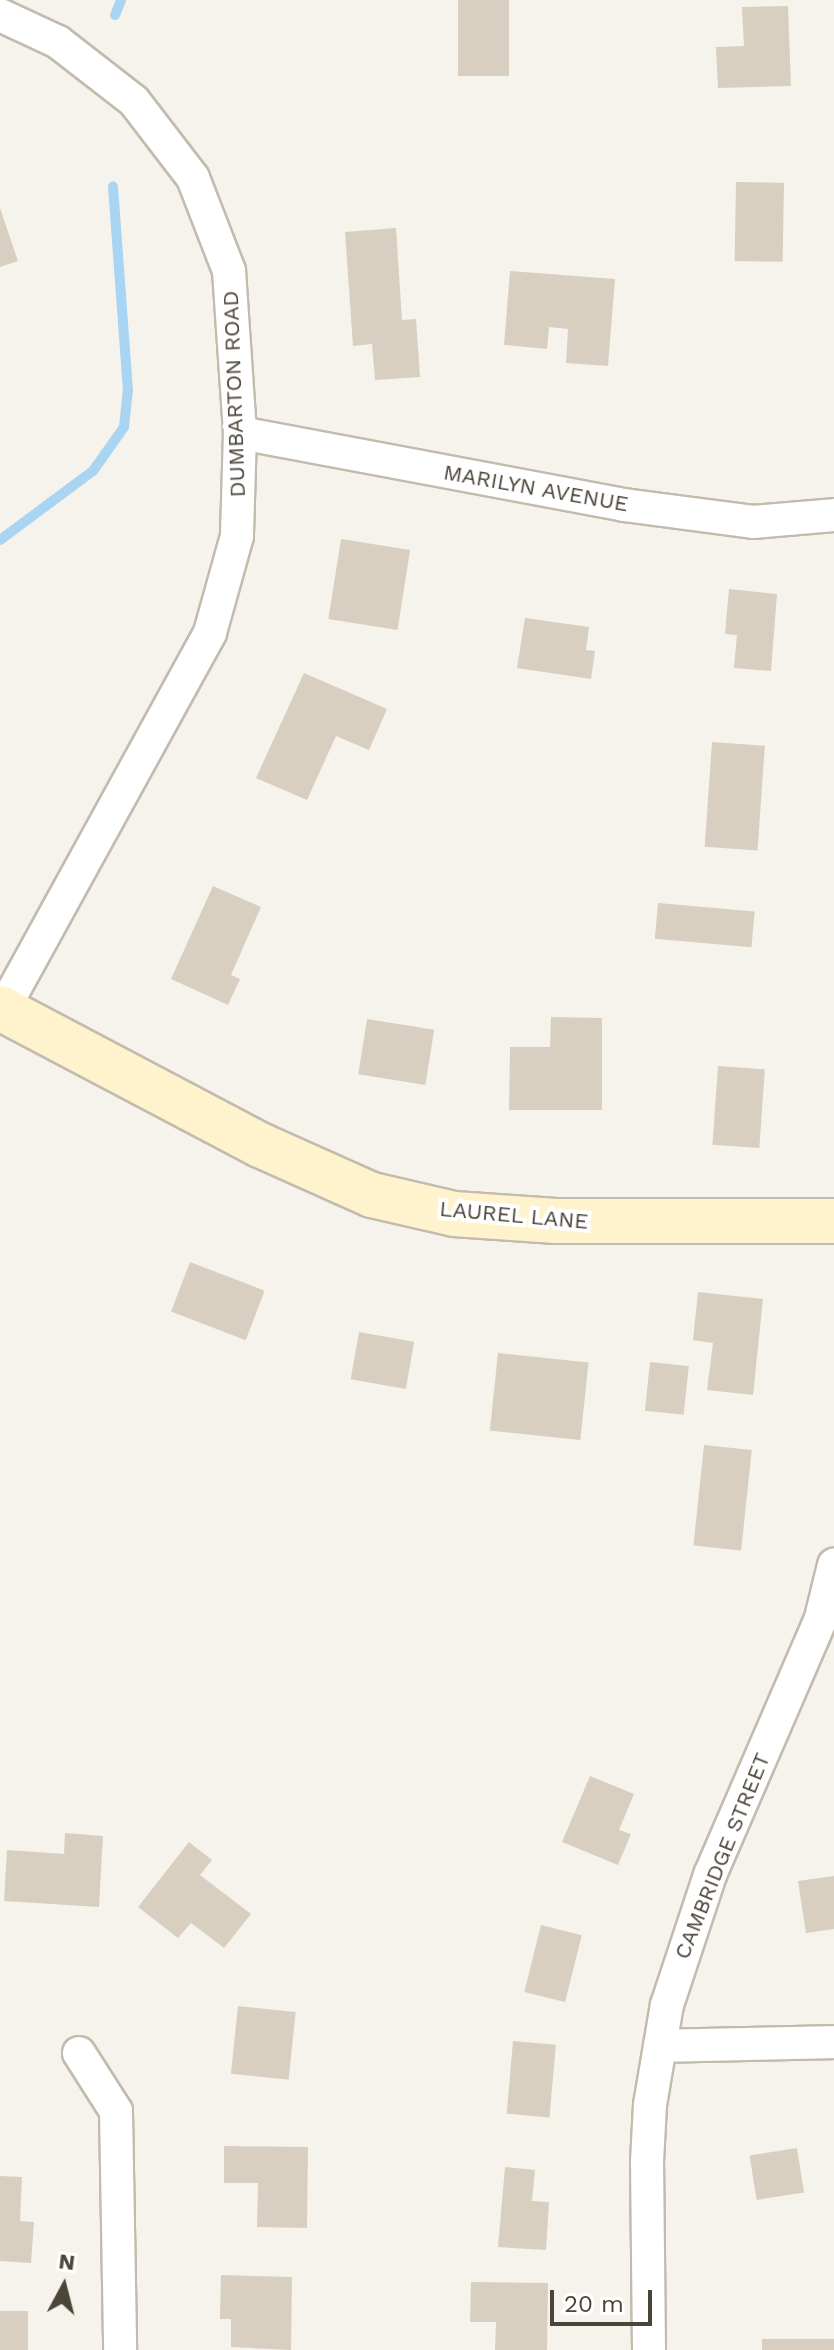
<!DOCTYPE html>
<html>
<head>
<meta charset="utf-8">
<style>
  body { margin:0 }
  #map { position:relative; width:834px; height:2350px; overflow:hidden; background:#f6f3ec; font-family:"Work Sans",sans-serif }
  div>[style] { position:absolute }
  .stream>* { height:10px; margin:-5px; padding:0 5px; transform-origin:5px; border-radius:5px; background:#a9d4f2 }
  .building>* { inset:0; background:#d8cfc1; transform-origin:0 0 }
  .roads { filter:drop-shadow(2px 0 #c2bbae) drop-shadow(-2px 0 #c2bbae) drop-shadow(0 2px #c2bbae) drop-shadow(0 -2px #c2bbae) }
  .street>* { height:32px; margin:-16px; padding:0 16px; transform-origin:16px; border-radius:16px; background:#fff }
  .secondary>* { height:44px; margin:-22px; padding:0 22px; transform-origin:22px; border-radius:22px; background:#fff3cd }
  span { translate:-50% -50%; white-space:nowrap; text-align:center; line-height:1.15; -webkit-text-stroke:8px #fff; paint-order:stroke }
  .street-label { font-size:22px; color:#4b4439 }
  .north { position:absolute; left:24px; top:2246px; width:80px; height:80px; -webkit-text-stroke:6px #fff; paint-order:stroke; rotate:7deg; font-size:22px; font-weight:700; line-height:32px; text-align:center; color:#4b4439 }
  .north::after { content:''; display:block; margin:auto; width:28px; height:36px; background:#4b4439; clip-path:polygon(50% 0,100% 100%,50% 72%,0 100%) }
  .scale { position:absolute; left:550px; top:2290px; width:102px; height:36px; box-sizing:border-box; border:4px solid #4b4439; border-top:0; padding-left:10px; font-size:24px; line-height:28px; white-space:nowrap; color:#4b4439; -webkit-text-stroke:6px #fff; paint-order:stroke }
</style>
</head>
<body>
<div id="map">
  <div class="stream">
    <i style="left:115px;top:15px;width:16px;rotate:-68deg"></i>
    <i style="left:0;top:540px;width:116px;rotate:-36.6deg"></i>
    <i style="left:93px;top:471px;width:54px;rotate:-54.8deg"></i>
    <i style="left:124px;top:427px;width:36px;rotate:-84deg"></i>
    <i style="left:128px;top:391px;width:205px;rotate:-94.2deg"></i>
  </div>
  <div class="building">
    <i style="left:458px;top:0;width:51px;height:76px"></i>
    <i style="clip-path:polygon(788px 6px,791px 86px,718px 88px,716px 47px,744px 46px,742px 7px)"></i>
    <i style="left:736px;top:182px;width:48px;height:79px;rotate:1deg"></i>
    <i style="clip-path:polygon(0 208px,18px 261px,0 267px)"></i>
    <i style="clip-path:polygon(396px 228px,402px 320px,416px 319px,420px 377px,375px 380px,372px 344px,353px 346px,345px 232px)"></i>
    <i style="clip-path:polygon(510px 271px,615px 279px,608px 366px,566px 363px,568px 329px,549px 327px,547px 349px,504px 345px)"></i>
    <i style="left:341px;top:539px;width:70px;height:81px;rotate:9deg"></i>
    <i style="clip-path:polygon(729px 589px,777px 594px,771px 671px,734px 668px,737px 635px,725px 634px)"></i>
    <i style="clip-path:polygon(525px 618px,589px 627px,586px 650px,595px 651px,591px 679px,517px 668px)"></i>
    <i style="clip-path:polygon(304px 673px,387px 709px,369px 750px,336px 736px,307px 800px,256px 778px)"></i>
    <i style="left:712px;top:742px;width:53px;height:105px;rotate:4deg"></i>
    <i style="clip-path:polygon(213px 886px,261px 907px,231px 975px,240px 979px,228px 1005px,171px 979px)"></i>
    <i style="left:658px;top:903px;width:97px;height:36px;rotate:5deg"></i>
    <i style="clip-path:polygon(551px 1017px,602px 1018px,602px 1110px,509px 1110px,510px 1047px,550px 1047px)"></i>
    <i style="left:367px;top:1019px;width:68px;height:56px;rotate:9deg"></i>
    <i style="left:718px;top:1066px;width:47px;height:79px;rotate:4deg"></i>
    <i style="left:190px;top:1262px;width:80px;height:53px;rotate:21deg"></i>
    <i style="clip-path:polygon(698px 1292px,763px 1299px,753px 1395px,707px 1390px,713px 1343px,693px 1340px)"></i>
    <i style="left:359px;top:1332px;width:56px;height:48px;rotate:10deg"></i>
    <i style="left:498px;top:1353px;width:91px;height:78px;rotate:6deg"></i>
    <i style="left:650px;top:1362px;width:39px;height:49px;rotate:6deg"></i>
    <i style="left:704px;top:1445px;width:48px;height:101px;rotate:6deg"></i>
    <i style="clip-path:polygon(590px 1776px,634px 1794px,619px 1830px,631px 1834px,618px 1865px,562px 1842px)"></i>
    <i style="clip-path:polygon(65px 1833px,103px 1836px,99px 1907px,4px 1901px,7px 1850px,64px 1854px)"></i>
    <i style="clip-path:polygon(189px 1842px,212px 1860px,200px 1875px,251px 1914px,224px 1948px,191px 1923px,178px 1938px,138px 1907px)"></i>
    <i style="clip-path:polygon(834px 1876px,834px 1929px,806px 1933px,798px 1881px)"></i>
    <i style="left:541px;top:1925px;width:42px;height:69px;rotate:14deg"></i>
    <i style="left:238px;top:2006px;width:58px;height:68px;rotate:6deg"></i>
    <i style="left:513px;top:2041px;width:43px;height:73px;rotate:5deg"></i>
    <i style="clip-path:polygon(224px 2146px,308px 2147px,307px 2228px,257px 2227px,258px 2183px,224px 2183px)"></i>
    <i style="left:797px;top:2148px;width:45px;height:48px;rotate:81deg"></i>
    <i style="clip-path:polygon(505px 2167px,535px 2170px,532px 2201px,549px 2202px,546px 2250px,498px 2247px)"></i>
    <i style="clip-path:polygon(0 2176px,22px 2177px,20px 2221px,34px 2222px,31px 2263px,0 2261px)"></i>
    <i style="clip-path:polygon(221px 2275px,292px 2277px,291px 2350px,231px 2347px,231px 2319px,220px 2319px)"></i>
    <i style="clip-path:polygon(471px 2282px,548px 2283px,547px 2350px,495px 2350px,496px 2322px,470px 2322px)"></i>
    <i style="left:0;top:2311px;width:28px;height:39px"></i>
    <i style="left:762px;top:2339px;width:72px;height:11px"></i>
  </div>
  <div class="roads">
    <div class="street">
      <i style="left:0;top:15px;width:64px;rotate:25deg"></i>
      <i style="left:58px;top:42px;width:96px;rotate:37.8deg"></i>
      <i style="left:134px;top:101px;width:97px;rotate:52.5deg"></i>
      <i style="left:193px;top:178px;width:100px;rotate:68.8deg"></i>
      <i style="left:229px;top:271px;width:162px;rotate:86.1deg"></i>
      <i style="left:240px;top:433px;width:103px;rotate:91.7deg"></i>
      <i style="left:237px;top:536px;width:101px;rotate:105.6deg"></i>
      <i style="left:210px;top:633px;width:429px;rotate:118.8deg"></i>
      <i style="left:240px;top:433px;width:391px;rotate:10.6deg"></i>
      <i style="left:624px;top:505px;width:130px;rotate:7.5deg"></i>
      <i style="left:753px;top:522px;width:81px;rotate:-4.9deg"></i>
      <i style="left:660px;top:2046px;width:174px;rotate:-1.3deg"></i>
      <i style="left:79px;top:2053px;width:69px;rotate:57.5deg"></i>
      <i style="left:116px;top:2111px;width:239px;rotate:89deg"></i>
      <i style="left:649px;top:2350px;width:188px;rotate:-90.6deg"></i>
      <i style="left:647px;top:2162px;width:57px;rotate:-87deg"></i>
      <i style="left:650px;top:2105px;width:101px;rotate:-80.4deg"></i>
      <i style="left:667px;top:2005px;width:137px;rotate:-71.7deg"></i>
      <i style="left:710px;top:1875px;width:280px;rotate:-66.6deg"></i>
      <i style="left:821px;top:1618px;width:55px;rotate:-76.2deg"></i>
    </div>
    <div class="secondary">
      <i style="left:0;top:1008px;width:294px;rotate:27.8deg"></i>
      <i style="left:260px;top:1145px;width:123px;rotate:24.1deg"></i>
      <i style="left:372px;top:1195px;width:84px;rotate:13deg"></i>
      <i style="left:454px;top:1214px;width:102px;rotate:3.9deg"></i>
      <i style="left:556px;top:1221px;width:278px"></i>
    </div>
  </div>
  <div class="street-label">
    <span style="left:234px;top:394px;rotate:-92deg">DUMBARTON ROAD</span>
    <span style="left:536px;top:488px;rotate:10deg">MARILYN AVENUE</span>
    <span style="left:514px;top:1215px;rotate:5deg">LAUREL LANE</span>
    <span style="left:722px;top:1856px;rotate:-68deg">CAMBRIDGE STREET</span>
  </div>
  <div class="north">N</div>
  <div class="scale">20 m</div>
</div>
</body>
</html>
